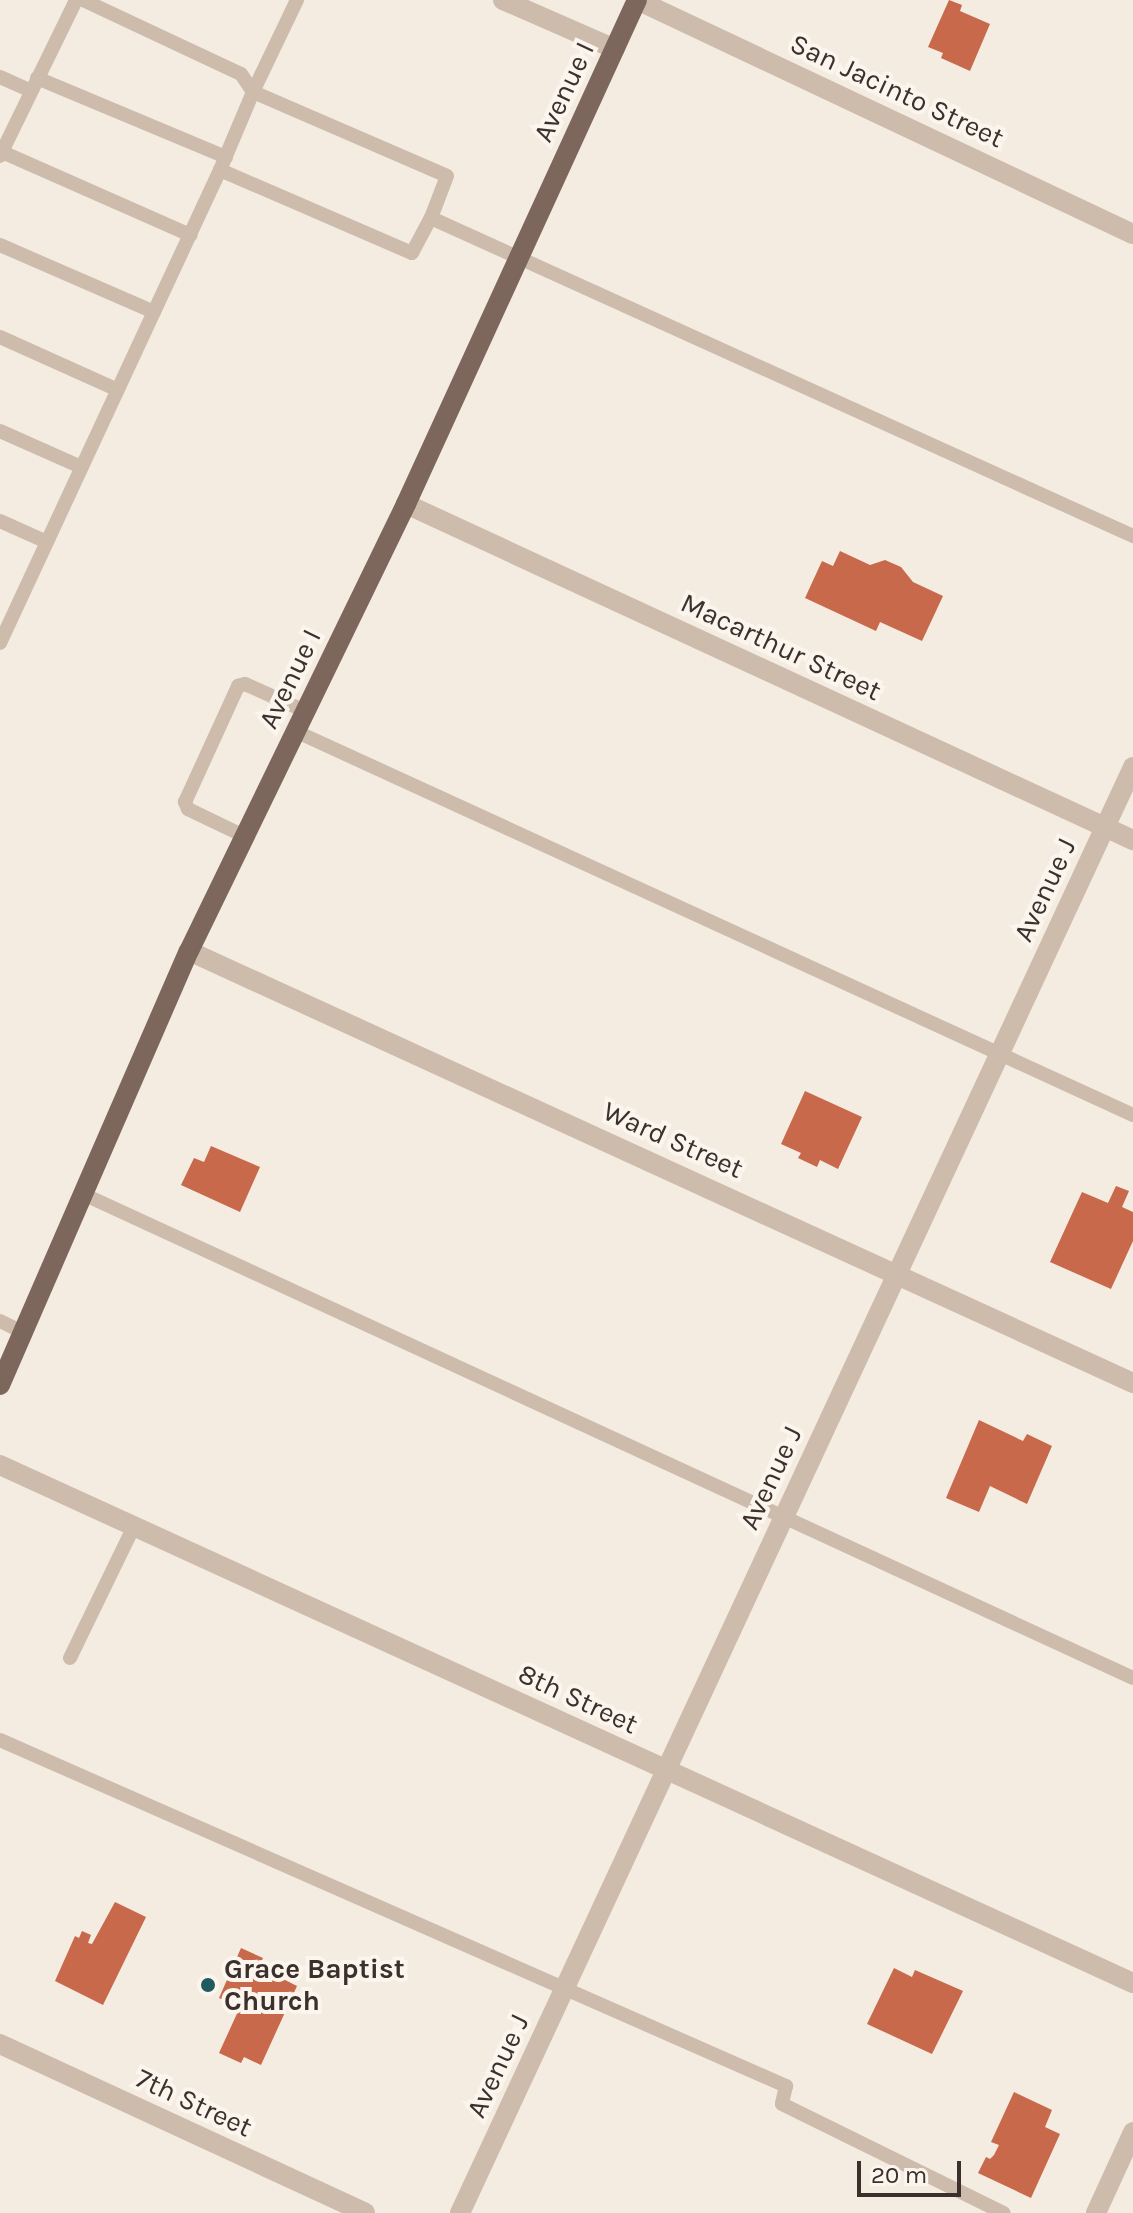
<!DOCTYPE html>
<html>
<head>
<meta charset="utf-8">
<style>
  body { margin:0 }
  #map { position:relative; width:1133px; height:2213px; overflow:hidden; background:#f4ebe1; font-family:Karla,sans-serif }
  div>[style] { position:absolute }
  .building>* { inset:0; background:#c8694b }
  .service>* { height:14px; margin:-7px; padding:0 7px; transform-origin:7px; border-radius:7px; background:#cdbbac }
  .minor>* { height:20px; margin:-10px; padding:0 10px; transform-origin:10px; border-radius:10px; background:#cdbbac }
  .tertiary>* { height:20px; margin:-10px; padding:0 10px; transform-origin:10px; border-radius:10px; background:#cdbbac }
  .primary>* { height:20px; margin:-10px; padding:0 10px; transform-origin:10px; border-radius:10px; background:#7d675c }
  .dots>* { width:22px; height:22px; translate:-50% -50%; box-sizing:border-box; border:4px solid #fbf5ee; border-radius:50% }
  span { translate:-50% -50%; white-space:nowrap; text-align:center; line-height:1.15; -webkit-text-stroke:8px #fbf5ee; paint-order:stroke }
  .street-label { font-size:28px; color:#3b302b }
  .poi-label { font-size:28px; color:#3b302b; font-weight:700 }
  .left { translate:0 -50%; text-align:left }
  .scale { position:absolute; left:857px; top:2161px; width:104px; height:36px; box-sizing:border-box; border:4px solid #3b302b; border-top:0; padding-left:10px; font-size:24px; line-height:28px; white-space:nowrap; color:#3b302b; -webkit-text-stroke:6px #fbf5ee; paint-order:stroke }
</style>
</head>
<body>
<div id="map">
  <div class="building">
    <i style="clip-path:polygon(949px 0,962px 5px,960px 11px,990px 24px,970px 71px,941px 58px,943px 53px,928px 47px)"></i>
    <i style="clip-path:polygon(840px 551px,870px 565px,885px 560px,901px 567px,913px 582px,943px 596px,922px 641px,880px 622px,876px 631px,805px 598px,822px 561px,833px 566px)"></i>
    <i style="clip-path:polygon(805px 1091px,862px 1117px,838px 1169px,820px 1160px,817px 1167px,798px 1158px,801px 1153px,781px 1144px)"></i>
    <i style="clip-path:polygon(211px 1146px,260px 1167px,240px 1212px,181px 1185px,194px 1158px,204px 1162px)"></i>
    <i style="clip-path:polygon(1116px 1186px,1129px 1191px,1122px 1207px,1133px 1212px,1133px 1241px,1111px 1289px,1050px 1262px,1082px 1192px,1108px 1203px)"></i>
    <i style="clip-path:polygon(979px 1420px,1023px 1441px,1027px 1434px,1052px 1446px,1027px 1504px,990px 1486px,979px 1512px,946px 1498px)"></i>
    <i style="clip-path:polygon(115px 1902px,146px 1917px,103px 2005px,55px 1981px,75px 1936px,79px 1938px,82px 1931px,91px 1935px,88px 1943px,92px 1944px)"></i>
    <i style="clip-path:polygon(241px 1948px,263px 1958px,259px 1967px,297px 1986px,261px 2065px,244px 2057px,241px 2063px,219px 2053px,240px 2007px,219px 1998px)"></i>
    <i style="clip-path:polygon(894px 1968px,912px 1977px,915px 1970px,963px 1991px,932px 2054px,867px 2024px)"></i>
    <i style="clip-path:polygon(1014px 2092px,1052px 2110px,1045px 2127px,1060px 2134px,1031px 2198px,978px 2173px,986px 2157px,990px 2159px,994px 2155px,999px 2145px,991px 2142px)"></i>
  </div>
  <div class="service">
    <i style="left:83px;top:0;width:174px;rotate:25.1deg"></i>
    <i style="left:241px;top:74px;width:22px;rotate:56deg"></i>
    <i style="left:253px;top:92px;width:85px;rotate:112.9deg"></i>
    <i style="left:220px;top:170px;width:209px;rotate:23.4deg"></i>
    <i style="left:412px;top:253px;width:40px;rotate:-62deg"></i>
    <i style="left:297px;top:0;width:102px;rotate:115.6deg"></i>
    <i style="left:253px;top:92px;width:211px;rotate:23.4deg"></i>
    <i style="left:447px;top:176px;width:45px;rotate:110.9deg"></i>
    <i style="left:431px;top:218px;width:771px;rotate:24.37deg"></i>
    <i style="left:0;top:77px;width:34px;rotate:24deg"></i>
    <i style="left:37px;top:78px;width:205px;rotate:22.7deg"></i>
    <i style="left:2px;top:152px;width:206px;rotate:23.8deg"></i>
    <i style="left:0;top:156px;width:174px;rotate:-64deg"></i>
    <i style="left:0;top:245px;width:168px;rotate:23.5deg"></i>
    <i style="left:0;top:337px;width:129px;rotate:24.2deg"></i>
    <i style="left:0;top:431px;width:89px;rotate:24deg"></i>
    <i style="left:0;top:521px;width:51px;rotate:24.1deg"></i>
    <i style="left:0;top:643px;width:522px;rotate:-65.06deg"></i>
    <i style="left:295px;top:731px;width:922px;rotate:24.62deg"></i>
    <i style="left:244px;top:836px;width:62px;rotate:-154.3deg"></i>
    <i style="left:188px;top:809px;width:8px;rotate:-113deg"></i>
    <i style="left:185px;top:802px;width:128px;rotate:-65.4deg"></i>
    <i style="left:238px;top:686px;width:7px;rotate:-16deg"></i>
    <i style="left:245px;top:684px;width:66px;rotate:24.2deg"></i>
    <i style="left:83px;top:1194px;width:1156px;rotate:24.75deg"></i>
    <i style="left:0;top:1321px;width:25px;rotate:26deg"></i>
    <i style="left:70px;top:1658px;width:147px;rotate:-64.1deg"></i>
    <i style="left:0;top:1740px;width:859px;rotate:23.76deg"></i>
    <i style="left:786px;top:2086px;width:18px;rotate:103deg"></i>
    <i style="left:782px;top:2104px;width:247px;rotate:26.2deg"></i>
  </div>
  <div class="minor">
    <i style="left:503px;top:0;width:122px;rotate:23.6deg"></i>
    <i style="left:637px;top:0;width:548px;rotate:25.26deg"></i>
    <i style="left:406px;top:504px;width:801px;rotate:24.81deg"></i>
    <i style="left:189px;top:951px;width:1038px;rotate:24.59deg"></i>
    <i style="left:0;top:2044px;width:402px;rotate:24.8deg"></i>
    <i style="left:460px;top:2213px;width:1595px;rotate:-65.04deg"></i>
    <i style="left:1096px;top:2213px;width:89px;rotate:-65.4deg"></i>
  </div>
  <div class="tertiary">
    <i style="left:0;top:1465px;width:1246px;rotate:24.57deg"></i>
  </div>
  <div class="primary">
    <i style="left:0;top:1385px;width:473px;rotate:-66.5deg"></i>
    <i style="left:189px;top:951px;width:497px;rotate:-64.1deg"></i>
    <i style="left:406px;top:504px;width:554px;rotate:-65.38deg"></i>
  </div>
  <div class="dots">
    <i style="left:208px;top:1985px;background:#1f5a5e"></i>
  </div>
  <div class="street-label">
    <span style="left:897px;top:91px;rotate:25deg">San Jacinto Street</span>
    <span style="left:564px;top:92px;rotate:-65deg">Avenue I</span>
    <span style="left:781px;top:647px;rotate:25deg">Macarthur Street</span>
    <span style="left:290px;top:679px;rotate:-64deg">Avenue I</span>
    <span style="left:1045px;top:890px;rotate:-65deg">Avenue J</span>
    <span style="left:673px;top:1140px;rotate:24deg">Ward Street</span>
    <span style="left:771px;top:1478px;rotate:-65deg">Avenue J</span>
    <span style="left:578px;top:1699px;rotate:25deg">8th Street</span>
    <span style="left:498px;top:2066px;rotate:-65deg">Avenue J</span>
    <span style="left:194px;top:2103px;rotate:25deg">7th Street</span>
  </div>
  <div class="poi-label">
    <span class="left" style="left:224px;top:1985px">Grace Baptist<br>Church</span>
  </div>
  <div class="scale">20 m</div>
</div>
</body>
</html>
